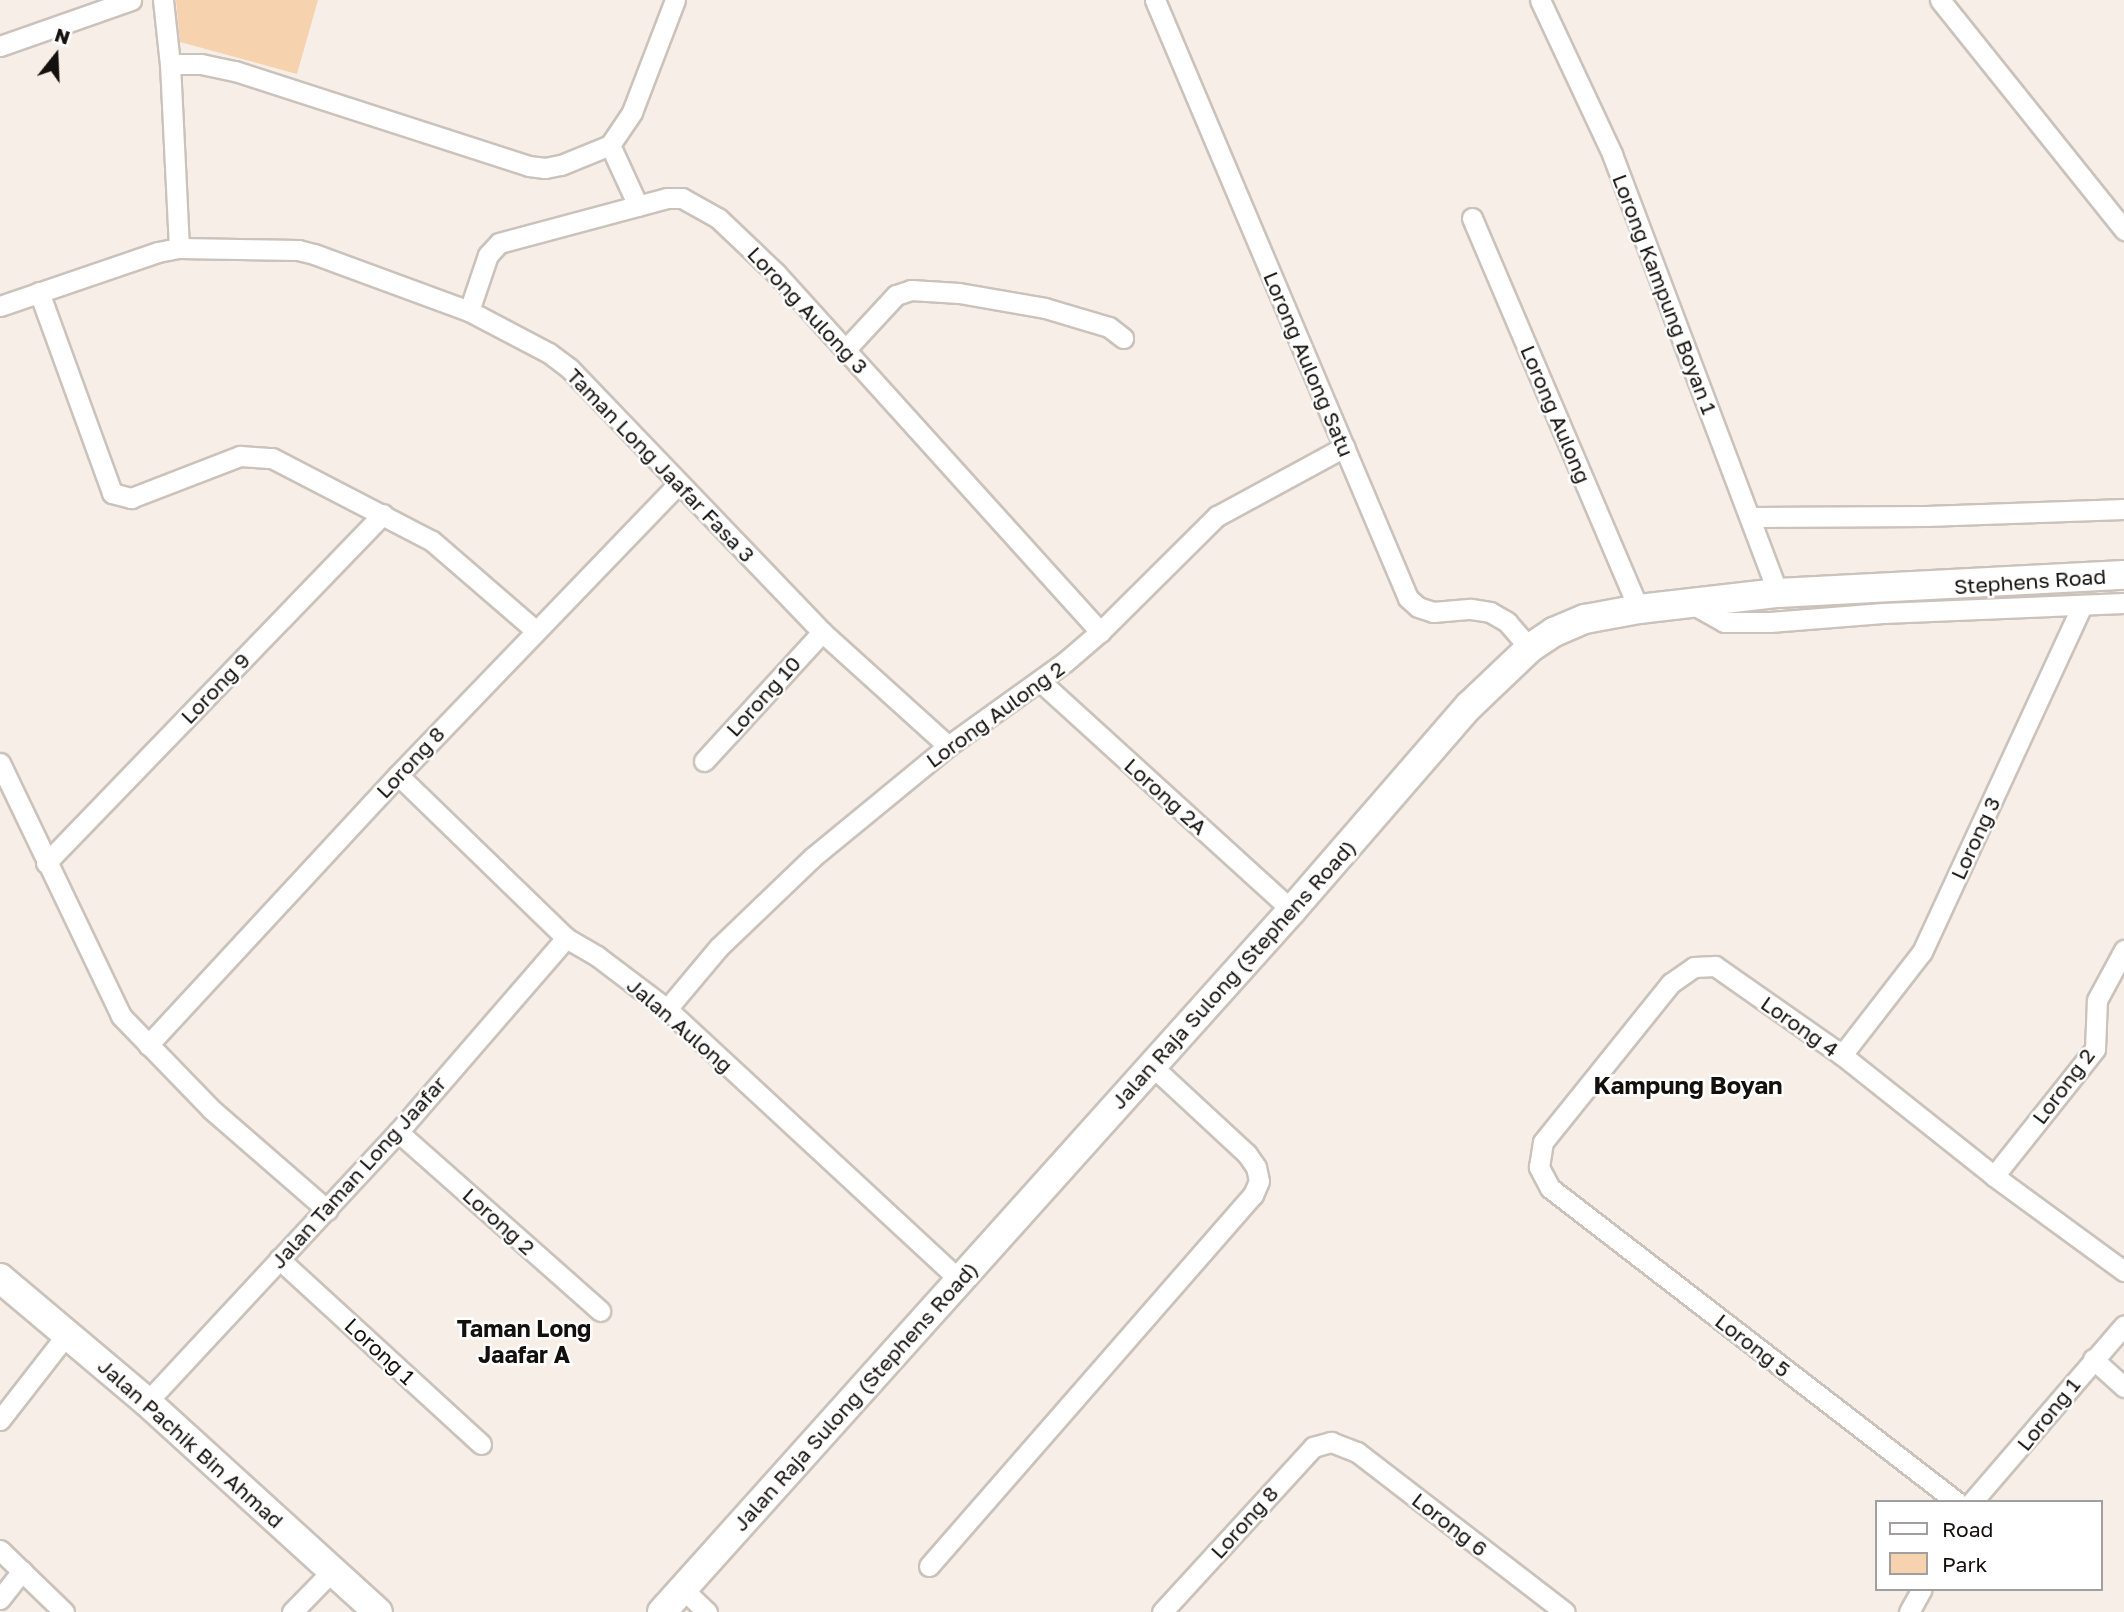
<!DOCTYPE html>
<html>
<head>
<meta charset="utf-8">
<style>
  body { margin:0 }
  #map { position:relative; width:2124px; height:1612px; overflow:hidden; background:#f7efe7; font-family:"Golos Text",sans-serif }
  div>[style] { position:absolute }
  .green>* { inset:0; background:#f6d2af }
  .roads { filter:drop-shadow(2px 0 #cac2bb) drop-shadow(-2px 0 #cac2bb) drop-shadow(0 2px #cac2bb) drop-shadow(0 -2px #cac2bb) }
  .street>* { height:19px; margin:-9.5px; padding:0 9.5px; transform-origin:9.5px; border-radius:9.5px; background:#fff }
  .secondary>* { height:28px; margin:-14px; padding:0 14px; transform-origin:14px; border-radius:14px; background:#fff }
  span { translate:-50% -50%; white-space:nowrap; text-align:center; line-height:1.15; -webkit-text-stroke:5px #fff; paint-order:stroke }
  .street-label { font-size:21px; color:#13100e }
  .neighbourhood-label { font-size:23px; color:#13100e; font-weight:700 }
  .quarter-label { font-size:24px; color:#13100e; font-weight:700 }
  .legend { position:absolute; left:1875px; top:1500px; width:228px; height:91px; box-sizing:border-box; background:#fff; border:2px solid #a19f9f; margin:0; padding:9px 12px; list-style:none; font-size:21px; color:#13100e }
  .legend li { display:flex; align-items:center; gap:14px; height:35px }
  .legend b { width:35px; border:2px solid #a19f9f }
  .north { position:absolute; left:21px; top:21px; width:70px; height:70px; -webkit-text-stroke:5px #fff; paint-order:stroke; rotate:18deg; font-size:19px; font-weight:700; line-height:28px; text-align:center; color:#13100e }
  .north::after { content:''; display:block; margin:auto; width:24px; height:32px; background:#13100e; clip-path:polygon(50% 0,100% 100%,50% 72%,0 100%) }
</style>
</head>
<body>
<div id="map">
  <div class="green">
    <i style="clip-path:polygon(176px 0,318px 0,297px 74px,180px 42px)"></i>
  </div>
  <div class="roads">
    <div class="street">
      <i style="left:163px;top:0;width:64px;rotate:83.8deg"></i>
      <i style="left:170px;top:64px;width:184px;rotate:87.2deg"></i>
      <i style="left:1155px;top:0;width:649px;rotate:67.07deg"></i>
      <i style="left:1408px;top:598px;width:13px;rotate:42deg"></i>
      <i style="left:1418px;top:607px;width:16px;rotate:18deg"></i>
      <i style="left:1433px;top:612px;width:38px;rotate:-5deg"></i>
      <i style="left:1471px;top:609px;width:19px;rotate:9deg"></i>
      <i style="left:1490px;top:612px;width:20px;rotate:30deg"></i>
      <i style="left:1507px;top:622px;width:35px;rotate:49deg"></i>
      <i style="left:1540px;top:0;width:170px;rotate:64.9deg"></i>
      <i style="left:1612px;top:154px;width:469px;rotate:69.3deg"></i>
      <i style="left:1940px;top:0;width:295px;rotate:51.3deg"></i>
      <i style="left:0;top:46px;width:139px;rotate:-19.3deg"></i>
      <i style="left:170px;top:64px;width:31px"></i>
      <i style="left:201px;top:64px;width:35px;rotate:12deg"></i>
      <i style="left:235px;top:71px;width:309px;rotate:17.9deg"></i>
      <i style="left:529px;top:166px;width:16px;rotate:7deg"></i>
      <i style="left:545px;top:168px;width:16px;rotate:-11deg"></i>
      <i style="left:561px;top:165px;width:53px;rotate:-22.2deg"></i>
      <i style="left:610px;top:145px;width:40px;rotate:-56deg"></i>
      <i style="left:632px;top:112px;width:120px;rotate:-69deg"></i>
      <i style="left:610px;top:145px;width:67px;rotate:65.3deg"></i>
      <i style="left:1472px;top:218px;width:425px;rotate:66.9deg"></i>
      <i style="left:39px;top:292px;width:214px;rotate:70deg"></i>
      <i style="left:112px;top:493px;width:20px;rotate:15deg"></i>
      <i style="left:131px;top:498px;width:117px;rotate:-21.1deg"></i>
      <i style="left:240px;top:456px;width:32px;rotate:4deg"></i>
      <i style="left:272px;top:458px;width:180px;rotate:27.4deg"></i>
      <i style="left:432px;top:541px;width:136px;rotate:40.8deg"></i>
      <i style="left:0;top:306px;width:167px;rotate:-18.9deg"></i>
      <i style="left:158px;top:252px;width:21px;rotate:-11deg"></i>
      <i style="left:179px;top:248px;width:119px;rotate:1deg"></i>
      <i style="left:298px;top:250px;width:16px;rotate:14deg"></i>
      <i style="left:314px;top:254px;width:165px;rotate:20.2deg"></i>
      <i style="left:469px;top:311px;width:90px;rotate:27.7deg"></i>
      <i style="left:549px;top:353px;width:26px;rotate:37deg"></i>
      <i style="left:570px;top:369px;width:364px;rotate:46.2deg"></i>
      <i style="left:822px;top:632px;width:170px;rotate:42.1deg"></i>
      <i style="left:469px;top:311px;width:59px;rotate:-71.3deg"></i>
      <i style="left:488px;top:255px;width:16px;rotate:-47deg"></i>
      <i style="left:499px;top:243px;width:174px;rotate:-15deg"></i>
      <i style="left:667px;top:198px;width:15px"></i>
      <i style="left:682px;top:198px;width:41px;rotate:29.1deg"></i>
      <i style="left:718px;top:218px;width:80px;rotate:43.5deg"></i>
      <i style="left:776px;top:273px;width:484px;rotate:47.9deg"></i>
      <i style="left:845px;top:350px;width:75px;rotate:-47.2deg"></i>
      <i style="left:896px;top:295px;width:16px;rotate:-18deg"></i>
      <i style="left:911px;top:290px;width:48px;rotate:3.6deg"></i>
      <i style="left:959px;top:293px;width:87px;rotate:9.9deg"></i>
      <i style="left:1045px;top:308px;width:67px;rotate:16.5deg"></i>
      <i style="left:1109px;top:327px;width:18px;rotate:38deg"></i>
      <i style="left:1752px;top:517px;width:174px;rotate:-0.3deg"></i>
      <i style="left:1926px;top:516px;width:198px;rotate:-2deg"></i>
      <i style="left:1692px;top:604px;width:37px;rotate:29deg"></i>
      <i style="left:1724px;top:622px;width:46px"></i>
      <i style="left:1770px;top:622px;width:113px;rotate:-4.6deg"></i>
      <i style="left:1883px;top:613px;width:241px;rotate:-2.4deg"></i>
      <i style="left:1041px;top:682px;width:339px;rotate:42.3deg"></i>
      <i style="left:704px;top:761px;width:175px;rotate:-47.5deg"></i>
      <i style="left:0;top:763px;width:280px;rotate:64.4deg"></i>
      <i style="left:121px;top:1016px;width:129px;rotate:45.9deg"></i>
      <i style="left:211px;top:1109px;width:154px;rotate:41deg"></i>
      <i style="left:398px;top:775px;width:234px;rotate:44.1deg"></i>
      <i style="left:566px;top:938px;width:36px;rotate:30deg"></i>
      <i style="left:597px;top:956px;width:88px;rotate:37.1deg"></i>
      <i style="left:667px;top:1009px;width:398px;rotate:42.8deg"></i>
      <i style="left:46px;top:863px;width:485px;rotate:-46deg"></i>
      <i style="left:667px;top:1009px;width:81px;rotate:-50deg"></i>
      <i style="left:719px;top:947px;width:130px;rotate:-43.8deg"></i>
      <i style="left:813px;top:857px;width:175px;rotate:-39.4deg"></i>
      <i style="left:948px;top:746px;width:144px;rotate:-35.7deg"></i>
      <i style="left:1065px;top:662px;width:46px;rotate:-40.6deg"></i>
      <i style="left:1100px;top:632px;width:165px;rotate:-44.8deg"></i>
      <i style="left:1217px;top:516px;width:145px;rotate:-28.5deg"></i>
      <i style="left:148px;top:1045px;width:368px;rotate:-47.2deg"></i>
      <i style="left:398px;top:775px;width:404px;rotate:-46.1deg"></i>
      <i style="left:1842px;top:1055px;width:130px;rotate:-52.2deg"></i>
      <i style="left:1922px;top:952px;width:382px;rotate:-65.2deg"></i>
      <i style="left:398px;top:1132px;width:270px;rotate:41.5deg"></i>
      <i style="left:1994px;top:1176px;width:162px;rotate:-51.5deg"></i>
      <i style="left:2095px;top:1049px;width:49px;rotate:-87.7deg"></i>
      <i style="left:2097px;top:1000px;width:57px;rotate:-61.6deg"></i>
      <i style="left:279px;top:1259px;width:274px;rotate:42.5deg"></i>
      <i style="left:2093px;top:1359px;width:42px;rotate:42.1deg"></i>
      <i style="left:147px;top:1402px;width:369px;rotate:-47.1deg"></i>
      <i style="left:398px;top:1132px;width:257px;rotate:-49.1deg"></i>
      <i style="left:0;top:1420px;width:109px;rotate:-52.1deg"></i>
      <i style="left:1957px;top:1502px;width:514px;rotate:-142.35deg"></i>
      <i style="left:1550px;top:1188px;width:24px;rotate:-118deg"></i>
      <i style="left:1539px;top:1167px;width:25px;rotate:-81deg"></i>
      <i style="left:1543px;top:1142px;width:204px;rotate:-51.2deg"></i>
      <i style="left:1671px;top:983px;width:28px;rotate:-35deg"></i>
      <i style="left:1694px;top:967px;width:21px;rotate:-3deg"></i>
      <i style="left:1715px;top:966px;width:155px;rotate:35deg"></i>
      <i style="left:1842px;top:1055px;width:194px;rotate:38.5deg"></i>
      <i style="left:1994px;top:1176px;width:161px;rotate:36.2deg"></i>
      <i style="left:1972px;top:1502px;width:233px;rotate:-49.3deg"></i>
      <i style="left:0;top:1550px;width:89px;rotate:44.1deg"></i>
      <i style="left:929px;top:1566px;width:493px;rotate:-48.9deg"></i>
      <i style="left:1253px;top:1195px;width:15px;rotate:-67deg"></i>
      <i style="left:1259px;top:1181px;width:14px;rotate:-102deg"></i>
      <i style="left:1256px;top:1167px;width:16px;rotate:-125deg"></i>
      <i style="left:1247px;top:1154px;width:129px;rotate:-137.2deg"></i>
      <i style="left:682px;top:1588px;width:35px;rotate:44deg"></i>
      <i style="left:0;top:1599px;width:36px;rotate:-52deg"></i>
      <i style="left:292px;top:1612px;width:59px;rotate:-45.7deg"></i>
      <i style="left:1162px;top:1612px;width:224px;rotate:-47.5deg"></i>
      <i style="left:1313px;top:1447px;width:19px;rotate:-16deg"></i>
      <i style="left:1331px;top:1442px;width:28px;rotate:21deg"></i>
      <i style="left:1357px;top:1452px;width:262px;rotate:37.6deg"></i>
      <i style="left:1909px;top:1612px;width:26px;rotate:-61deg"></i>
    </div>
    <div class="secondary">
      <i style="left:0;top:1278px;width:192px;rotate:40.1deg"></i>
      <i style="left:147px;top:1402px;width:312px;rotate:42.3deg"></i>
      <i style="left:662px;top:1612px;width:943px;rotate:-48.09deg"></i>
      <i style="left:1292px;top:910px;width:270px;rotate:-49.1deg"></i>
      <i style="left:1469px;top:706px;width:84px;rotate:-43.6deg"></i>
      <i style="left:1530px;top:648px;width:29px;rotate:-34deg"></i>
      <i style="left:1554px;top:632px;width:34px;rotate:-23deg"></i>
      <i style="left:1585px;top:619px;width:55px;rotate:-10.5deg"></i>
      <i style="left:1639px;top:609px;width:140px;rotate:-6.6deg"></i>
      <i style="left:1778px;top:593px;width:346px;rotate:-3deg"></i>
    </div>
  </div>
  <div class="street-label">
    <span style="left:1665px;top:294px;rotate:69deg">Lorong Kampung Boyan 1</span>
    <span style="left:808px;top:310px;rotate:47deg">Lorong Aulong 3</span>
    <span style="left:1309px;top:364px;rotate:67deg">Lorong Aulong Satu</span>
    <span style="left:1556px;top:414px;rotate:67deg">Lorong Aulong</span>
    <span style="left:661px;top:465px;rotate:46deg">Taman Long Jaafar Fasa 3</span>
    <span style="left:2030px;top:581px;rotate:-4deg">Stephens Road</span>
    <span style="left:215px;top:688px;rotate:-46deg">Lorong 9</span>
    <span style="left:763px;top:696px;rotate:-48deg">Lorong 10</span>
    <span style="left:995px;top:714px;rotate:-36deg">Lorong Aulong 2</span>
    <span style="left:410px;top:762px;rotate:-47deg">Lorong 8</span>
    <span style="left:1166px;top:796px;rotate:42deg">Lorong 2A</span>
    <span style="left:1975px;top:838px;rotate:-65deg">Lorong 3</span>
    <span style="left:1233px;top:974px;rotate:-48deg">Jalan Raja Sulong (Stephens Road)</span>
    <span style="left:680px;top:1025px;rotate:41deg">Jalan Aulong</span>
    <span style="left:1800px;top:1026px;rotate:35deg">Lorong 4</span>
    <span style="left:2063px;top:1086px;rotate:-53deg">Lorong 2</span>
    <span style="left:358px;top:1172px;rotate:-48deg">Jalan Taman Long Jaafar</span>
    <span style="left:499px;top:1221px;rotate:42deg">Lorong 2</span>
    <span style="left:1753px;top:1345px;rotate:38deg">Lorong 5</span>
    <span style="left:380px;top:1351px;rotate:43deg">Lorong 1</span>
    <span style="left:855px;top:1396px;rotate:-48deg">Jalan Raja Sulong (Stephens Road)</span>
    <span style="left:2048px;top:1414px;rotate:-51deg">Lorong 1</span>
    <span style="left:191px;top:1443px;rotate:42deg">Jalan Pachik Bin Ahmad</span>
    <span style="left:1244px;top:1522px;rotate:-48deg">Lorong 8</span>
    <span style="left:1450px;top:1524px;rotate:38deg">Lorong 6</span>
  </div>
  <div class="neighbourhood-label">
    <span style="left:524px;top:1341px">Taman Long<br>Jaafar A</span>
  </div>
  <div class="quarter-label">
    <span style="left:1688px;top:1085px">Kampung Boyan</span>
  </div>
  <ul class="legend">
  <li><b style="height:9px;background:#fff"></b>Road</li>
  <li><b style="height:19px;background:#f6d2af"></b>Park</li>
  </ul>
  <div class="north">N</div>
</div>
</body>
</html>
